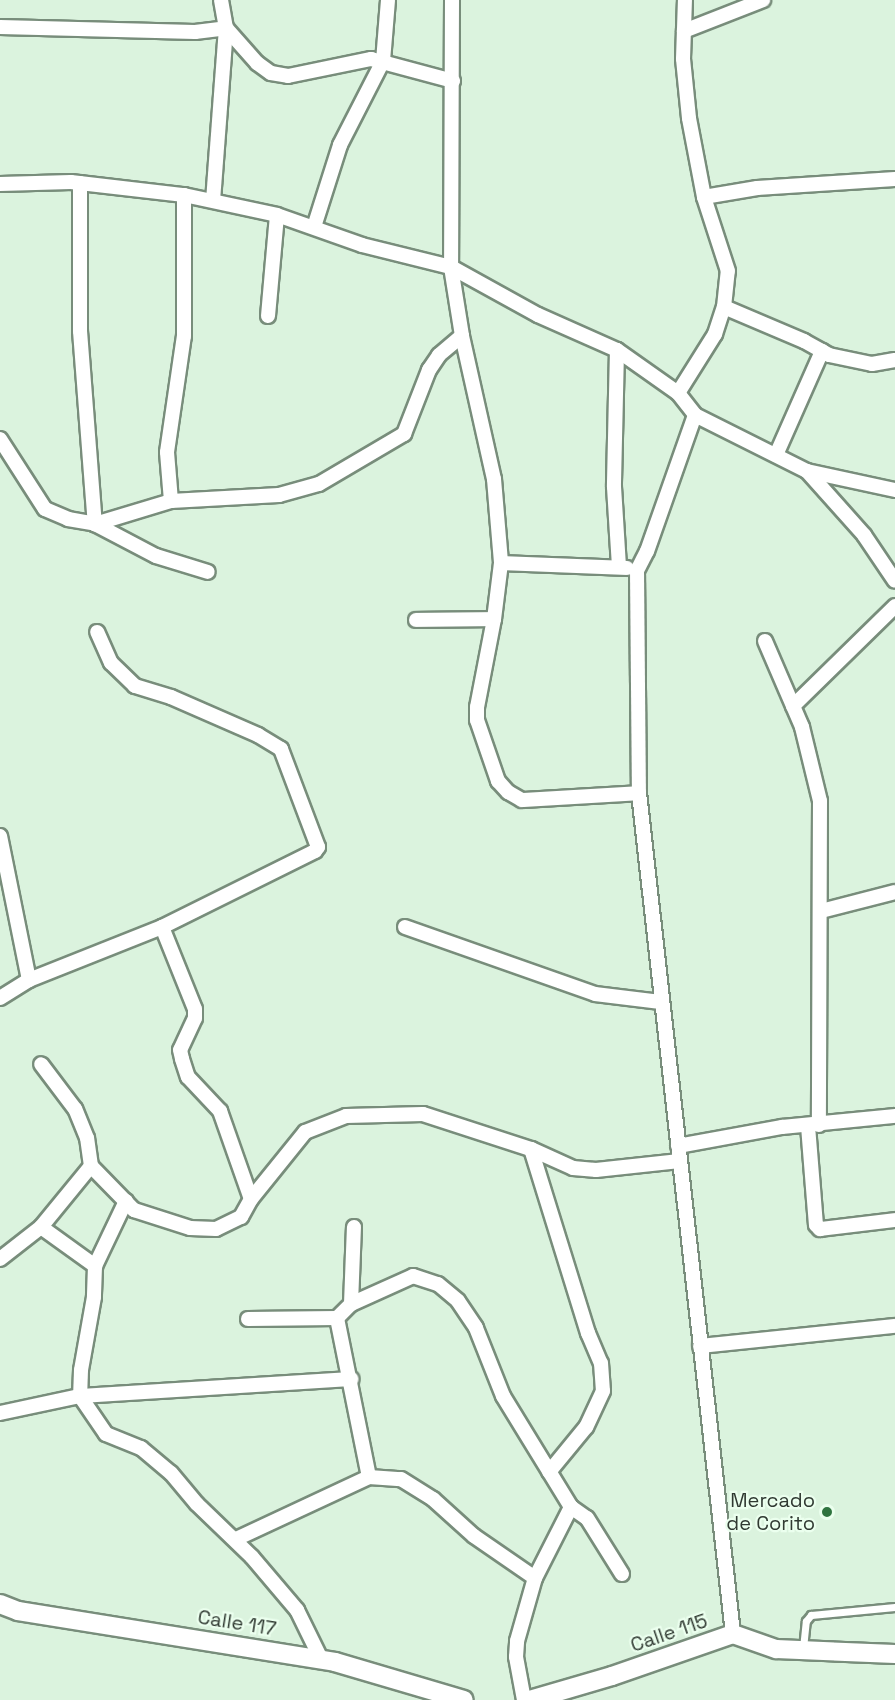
<!DOCTYPE html>
<html>
<head>
<meta charset="utf-8">
<style>
  body { margin:0 }
  #map { position:relative; width:895px; height:1700px; overflow:hidden; background:#dbf3de; font-family:"Space Grotesk",sans-serif }
  div>[style] { position:absolute }
  .roads { filter:drop-shadow(2px 0 #788d7b) drop-shadow(-2px 0 #788d7b) drop-shadow(0 2px #788d7b) drop-shadow(0 -2px #788d7b) }
  .service>* { height:7px; margin:-3.5px; padding:0 3.5px; transform-origin:3.5px; border-radius:3.5px; background:#fff }
  .minor>* { height:14px; margin:-7px; padding:0 7px; transform-origin:7px; border-radius:7px; background:#fff }
  .tertiary>* { height:18px; margin:-9px; padding:0 9px; transform-origin:9px; border-radius:9px; background:#fff }
  .dots>* { width:16px; height:16px; translate:-50% -50%; box-sizing:border-box; border:3px solid #ebffee; border-radius:50% }
  span { translate:-50% -50%; white-space:nowrap; text-align:center; line-height:1.15; -webkit-text-stroke:4.5px #ebffee; paint-order:stroke }
  .poi-label { font-size:20px; color:#303a32 }
  .right { translate:-100% -50%; text-align:right }
  .street-label { font-size:20px; color:#303a32 }
</style>
</head>
<body>
<div id="map">
  <div class="roads">
    <div class="service">
      <i style="left:803px;top:1648px;width:27px;rotate:-84deg"></i>
      <i style="left:806px;top:1621px;width:8px;rotate:-50deg"></i>
      <i style="left:811px;top:1615px;width:84px;rotate:-5.4deg"></i>
    </div>
    <div class="minor">
      <i style="left:221px;top:0;width:28px;rotate:80deg"></i>
      <i style="left:226px;top:28px;width:47px;rotate:48.5deg"></i>
      <i style="left:257px;top:63px;width:17px;rotate:36deg"></i>
      <i style="left:271px;top:73px;width:17px;rotate:10deg"></i>
      <i style="left:288px;top:76px;width:85px;rotate:-11.6deg"></i>
      <i style="left:371px;top:59px;width:85px;rotate:15deg"></i>
      <i style="left:452px;top:0;width:267px;rotate:90.2deg"></i>
      <i style="left:451px;top:267px;width:70px;rotate:80.9deg"></i>
      <i style="left:462px;top:336px;width:147px;rotate:77.4deg"></i>
      <i style="left:494px;top:479px;width:84px;rotate:85.2deg"></i>
      <i style="left:501px;top:563px;width:56px;rotate:97.1deg"></i>
      <i style="left:494px;top:619px;width:90px;rotate:100.9deg"></i>
      <i style="left:477px;top:707px;width:13px;rotate:90deg"></i>
      <i style="left:477px;top:720px;width:65px;rotate:71deg"></i>
      <i style="left:498px;top:781px;width:15px;rotate:48deg"></i>
      <i style="left:508px;top:792px;width:16px;rotate:30deg"></i>
      <i style="left:522px;top:800px;width:117px;rotate:-3.4deg"></i>
      <i style="left:0;top:27px;width:195px;rotate:1.5deg"></i>
      <i style="left:195px;top:32px;width:31px;rotate:-7deg"></i>
      <i style="left:226px;top:28px;width:172px;rotate:94.3deg"></i>
      <i style="left:684px;top:31px;width:85px;rotate:-21.4deg"></i>
      <i style="left:80px;top:183px;width:148px;rotate:90deg"></i>
      <i style="left:80px;top:331px;width:194px;rotate:85.6deg"></i>
      <i style="left:95px;top:524px;width:79px;rotate:-16.8deg"></i>
      <i style="left:171px;top:501px;width:108px;rotate:-3.2deg"></i>
      <i style="left:279px;top:495px;width:41px;rotate:-15.4deg"></i>
      <i style="left:319px;top:484px;width:99px;rotate:-30.5deg"></i>
      <i style="left:404px;top:434px;width:69px;rotate:-68.7deg"></i>
      <i style="left:429px;top:370px;width:18px;rotate:-56deg"></i>
      <i style="left:439px;top:355px;width:30px;rotate:-40deg"></i>
      <i style="left:0;top:184px;width:71px;rotate:-1.6deg"></i>
      <i style="left:71px;top:182px;width:114px;rotate:6.6deg"></i>
      <i style="left:184px;top:195px;width:95px;rotate:12.1deg"></i>
      <i style="left:277px;top:215px;width:90px;rotate:19.4deg"></i>
      <i style="left:362px;top:245px;width:92px;rotate:13.9deg"></i>
      <i style="left:451px;top:267px;width:99px;rotate:28.9deg"></i>
      <i style="left:538px;top:315px;width:86px;rotate:23.9deg"></i>
      <i style="left:617px;top:350px;width:75px;rotate:35.2deg"></i>
      <i style="left:678px;top:393px;width:28px;rotate:52deg"></i>
      <i style="left:695px;top:415px;width:125px;rotate:26.6deg"></i>
      <i style="left:807px;top:471px;width:90px;rotate:12.2deg"></i>
      <i style="left:704px;top:197px;width:54px;rotate:-9.6deg"></i>
      <i style="left:757px;top:188px;width:138px;rotate:-3.7deg"></i>
      <i style="left:314px;top:227px;width:86px;rotate:-72.4deg"></i>
      <i style="left:340px;top:145px;width:94px;rotate:-62.9deg"></i>
      <i style="left:383px;top:61px;width:61px;rotate:-85.3deg"></i>
      <i style="left:724px;top:307px;width:87px;rotate:23deg"></i>
      <i style="left:804px;top:341px;width:29px;rotate:29deg"></i>
      <i style="left:829px;top:355px;width:44px;rotate:11.8deg"></i>
      <i style="left:872px;top:364px;width:23px;rotate:-10deg"></i>
      <i style="left:268px;top:316px;width:101px;rotate:-84.9deg"></i>
      <i style="left:617px;top:350px;width:137px;rotate:91.3deg"></i>
      <i style="left:614px;top:487px;width:79px;rotate:86.4deg"></i>
      <i style="left:678px;top:393px;width:70px;rotate:-57.9deg"></i>
      <i style="left:715px;top:334px;width:28px;rotate:-72deg"></i>
      <i style="left:724px;top:307px;width:36px;rotate:-84deg"></i>
      <i style="left:728px;top:271px;width:78px;rotate:-108deg"></i>
      <i style="left:704px;top:197px;width:80px;rotate:-100.8deg"></i>
      <i style="left:689px;top:118px;width:59px;rotate:-95.8deg"></i>
      <i style="left:683px;top:59px;width:59px;rotate:-88.1deg"></i>
      <i style="left:695px;top:415px;width:144px;rotate:109.4deg"></i>
      <i style="left:647px;top:551px;width:22px;rotate:117deg"></i>
      <i style="left:637px;top:571px;width:222px;rotate:89.5deg"></i>
      <i style="left:639px;top:793px;width:846px;rotate:83.62deg"></i>
      <i style="left:0;top:439px;width:83px;rotate:57.3deg"></i>
      <i style="left:45px;top:509px;width:25px;rotate:23deg"></i>
      <i style="left:68px;top:519px;width:27px;rotate:10deg"></i>
      <i style="left:95px;top:524px;width:69px;rotate:27.7deg"></i>
      <i style="left:156px;top:556px;width:54px;rotate:17.1deg"></i>
      <i style="left:776px;top:455px;width:114px;rotate:-66.1deg"></i>
      <i style="left:807px;top:471px;width:86px;rotate:48.3deg"></i>
      <i style="left:864px;top:535px;width:55px;rotate:56deg"></i>
      <i style="left:171px;top:501px;width:49px;rotate:-94.7deg"></i>
      <i style="left:167px;top:452px;width:117px;rotate:-81.7deg"></i>
      <i style="left:184px;top:336px;width:141px;rotate:-90deg"></i>
      <i style="left:501px;top:563px;width:126px;rotate:2.3deg"></i>
      <i style="left:416px;top:620px;width:78px;rotate:-0.7deg"></i>
      <i style="left:765px;top:641px;width:94px;rotate:66.7deg"></i>
      <i style="left:802px;top:727px;width:76px;rotate:76.3deg"></i>
      <i style="left:820px;top:801px;width:324px;rotate:90.2deg"></i>
      <i style="left:793px;top:706px;width:143px;rotate:-44.4deg"></i>
      <i style="left:0;top:836px;width:147px;rotate:78.6deg"></i>
      <i style="left:821px;top:911px;width:76px;rotate:-14.4deg"></i>
      <i style="left:162px;top:927px;width:88px;rotate:68.1deg"></i>
      <i style="left:195px;top:1009px;width:9px;rotate:90deg"></i>
      <i style="left:195px;top:1018px;width:35px;rotate:115deg"></i>
      <i style="left:180px;top:1050px;width:9px;rotate:77deg"></i>
      <i style="left:182px;top:1059px;width:19px;rotate:72deg"></i>
      <i style="left:188px;top:1077px;width:47px;rotate:46.7deg"></i>
      <i style="left:220px;top:1111px;width:93px;rotate:70.6deg"></i>
      <i style="left:405px;top:927px;width:201px;rotate:19.4deg"></i>
      <i style="left:595px;top:994px;width:66px;rotate:6.9deg"></i>
      <i style="left:0;top:998px;width:34px;rotate:-32deg"></i>
      <i style="left:29px;top:980px;width:143px;rotate:-21.7deg"></i>
      <i style="left:162px;top:927px;width:171px;rotate:-26.4deg"></i>
      <i style="left:315px;top:851px;width:5px;rotate:-53deg"></i>
      <i style="left:318px;top:847px;width:105px;rotate:-110.7deg"></i>
      <i style="left:281px;top:749px;width:27px;rotate:-149deg"></i>
      <i style="left:258px;top:735px;width:95px;rotate:-156.4deg"></i>
      <i style="left:171px;top:697px;width:38px;rotate:-163deg"></i>
      <i style="left:135px;top:686px;width:33px;rotate:-136deg"></i>
      <i style="left:111px;top:663px;width:34px;rotate:-114deg"></i>
      <i style="left:808px;top:1126px;width:99px;rotate:85.4deg"></i>
      <i style="left:816px;top:1225px;width:6px;rotate:45deg"></i>
      <i style="left:820px;top:1229px;width:76px;rotate:-6.8deg"></i>
      <i style="left:678px;top:1146px;width:106px;rotate:-10.4deg"></i>
      <i style="left:782px;top:1127px;width:114px;rotate:-5.6deg"></i>
      <i style="left:531px;top:1149px;width:193px;rotate:72.8deg"></i>
      <i style="left:588px;top:1333px;width:33px;rotate:67deg"></i>
      <i style="left:601px;top:1363px;width:28px;rotate:86deg"></i>
      <i style="left:603px;top:1391px;width:40px;rotate:115deg"></i>
      <i style="left:586px;top:1427px;width:58px;rotate:129.4deg"></i>
      <i style="left:91px;top:1166px;width:62px;rotate:45.7deg"></i>
      <i style="left:134px;top:1210px;width:59px;rotate:17.8deg"></i>
      <i style="left:190px;top:1228px;width:26px;rotate:2deg"></i>
      <i style="left:216px;top:1229px;width:28px;rotate:-26deg"></i>
      <i style="left:241px;top:1217px;width:21px;rotate:-61deg"></i>
      <i style="left:251px;top:1199px;width:86px;rotate:-51.1deg"></i>
      <i style="left:305px;top:1132px;width:44px;rotate:-21.3deg"></i>
      <i style="left:346px;top:1116px;width:77px;rotate:-1.5deg"></i>
      <i style="left:423px;top:1114px;width:114px;rotate:18deg"></i>
      <i style="left:531px;top:1149px;width:46px;rotate:24.3deg"></i>
      <i style="left:573px;top:1168px;width:23px;rotate:5deg"></i>
      <i style="left:596px;top:1170px;width:84px;rotate:-6.1deg"></i>
      <i style="left:126px;top:1201px;width:72px;rotate:115.5deg"></i>
      <i style="left:95px;top:1266px;width:31px;rotate:92deg"></i>
      <i style="left:94px;top:1297px;width:74px;rotate:100.1deg"></i>
      <i style="left:81px;top:1370px;width:26px;rotate:92deg"></i>
      <i style="left:80px;top:1396px;width:46px;rotate:55.6deg"></i>
      <i style="left:106px;top:1434px;width:38px;rotate:22deg"></i>
      <i style="left:141px;top:1448px;width:39px;rotate:40deg"></i>
      <i style="left:171px;top:1473px;width:40px;rotate:50deg"></i>
      <i style="left:197px;top:1504px;width:76px;rotate:43.9deg"></i>
      <i style="left:252px;top:1557px;width:70px;rotate:49.7deg"></i>
      <i style="left:297px;top:1610px;width:55px;rotate:63.9deg"></i>
      <i style="left:41px;top:1227px;width:67px;rotate:35.8deg"></i>
      <i style="left:0;top:1259px;width:52px;rotate:-38deg"></i>
      <i style="left:41px;top:1227px;width:79px;rotate:-50.7deg"></i>
      <i style="left:91px;top:1166px;width:28px;rotate:-98deg"></i>
      <i style="left:87px;top:1138px;width:31px;rotate:-112deg"></i>
      <i style="left:75px;top:1109px;width:56px;rotate:-127.1deg"></i>
      <i style="left:351px;top:1304px;width:77px;rotate:-87.8deg"></i>
      <i style="left:248px;top:1319px;width:89px;rotate:-0.6deg"></i>
      <i style="left:700px;top:1346px;width:196px;rotate:-5.9deg"></i>
      <i style="left:0;top:1413px;width:82px;rotate:-12deg"></i>
      <i style="left:80px;top:1396px;width:272px;rotate:-3.6deg"></i>
      <i style="left:369px;top:1477px;width:162px;rotate:-101.4deg"></i>
      <i style="left:337px;top:1318px;width:20px;rotate:-45deg"></i>
      <i style="left:351px;top:1304px;width:68px;rotate:-24.3deg"></i>
      <i style="left:413px;top:1276px;width:26px;rotate:18deg"></i>
      <i style="left:438px;top:1284px;width:26px;rotate:40deg"></i>
      <i style="left:458px;top:1301px;width:32px;rotate:56deg"></i>
      <i style="left:476px;top:1328px;width:73px;rotate:68.3deg"></i>
      <i style="left:503px;top:1396px;width:130px;rotate:58.5deg"></i>
      <i style="left:571px;top:1507px;width:19px;rotate:35deg"></i>
      <i style="left:587px;top:1518px;width:66px;rotate:58deg"></i>
      <i style="left:236px;top:1539px;width:147px;rotate:-25deg"></i>
      <i style="left:369px;top:1477px;width:32px;rotate:4deg"></i>
      <i style="left:401px;top:1479px;width:38px;rotate:32deg"></i>
      <i style="left:433px;top:1499px;width:55px;rotate:42.1deg"></i>
      <i style="left:474px;top:1536px;width:74px;rotate:34.5deg"></i>
      <i style="left:524px;top:1700px;width:44px;rotate:-100.5deg"></i>
      <i style="left:516px;top:1657px;width:16px;rotate:-86deg"></i>
      <i style="left:517px;top:1641px;width:66px;rotate:-74.1deg"></i>
      <i style="left:535px;top:1578px;width:80px;rotate:-63.1deg"></i>
    </div>
    <div class="tertiary">
      <i style="left:0;top:1604px;width:19px;rotate:21deg"></i>
      <i style="left:18px;top:1611px;width:321px;rotate:9.1deg"></i>
      <i style="left:335px;top:1662px;width:134px;rotate:16.4deg"></i>
      <i style="left:530px;top:1700px;width:85px;rotate:-16.3deg"></i>
      <i style="left:612px;top:1676px;width:128px;rotate:-19.1deg"></i>
      <i style="left:733px;top:1634px;width:46px;rotate:19.2deg"></i>
      <i style="left:776px;top:1649px;width:119px;rotate:2.4deg"></i>
    </div>
  </div>
  <div class="dots">
    <i style="left:827px;top:1512px;background:#2f743f"></i>
  </div>
  <div class="poi-label">
    <span class="right" style="left:815px;top:1512px">Mercado<br>de Corito</span>
  </div>
  <div class="street-label">
    <span style="left:237px;top:1623px;rotate:9deg">Calle 117</span>
    <span style="left:669px;top:1633px;rotate:-19deg">Calle 115</span>
  </div>
</div>
</body>
</html>
